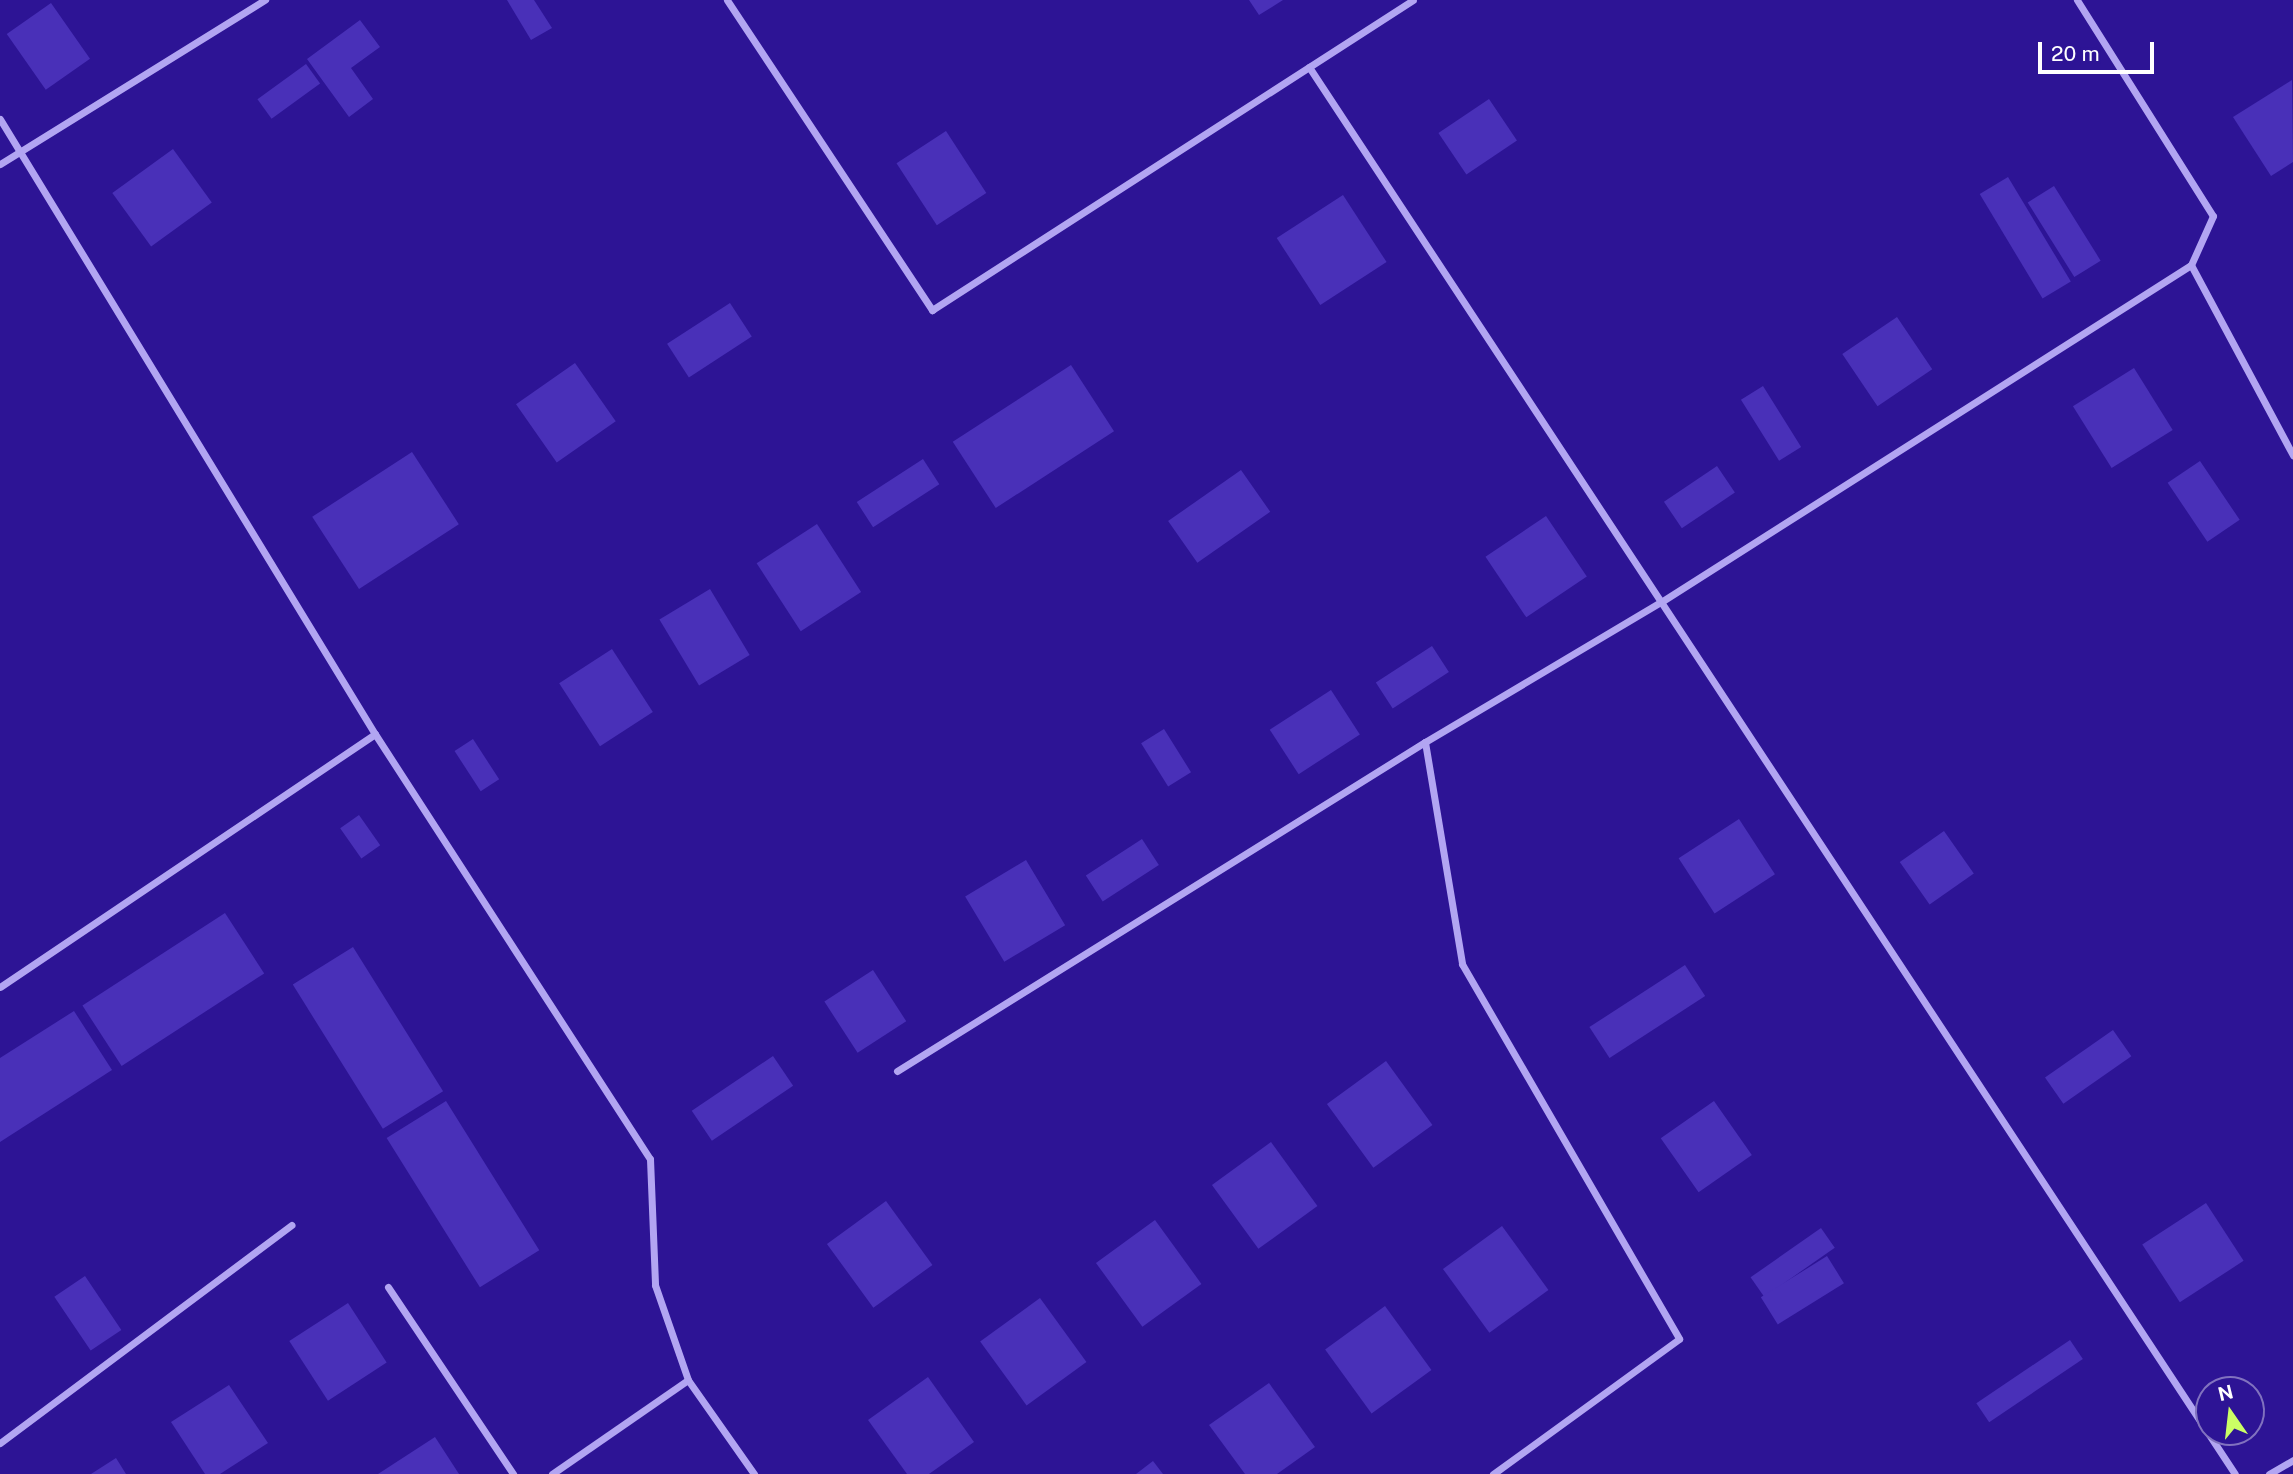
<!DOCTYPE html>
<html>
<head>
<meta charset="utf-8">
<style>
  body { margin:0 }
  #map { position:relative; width:2293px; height:1474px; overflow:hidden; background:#2d1495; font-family:"Public Sans",sans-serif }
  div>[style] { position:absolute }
  .building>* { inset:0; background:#4930b8; transform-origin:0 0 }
  .minor>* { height:7px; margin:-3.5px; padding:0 3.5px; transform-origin:3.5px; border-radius:3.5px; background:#b2a5f2 }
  span { translate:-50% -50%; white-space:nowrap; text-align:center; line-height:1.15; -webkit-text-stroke:7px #2d1495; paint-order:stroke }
  .north { position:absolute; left:2195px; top:1376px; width:70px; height:70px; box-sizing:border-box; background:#2d1495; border:2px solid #8172bf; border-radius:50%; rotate:346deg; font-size:19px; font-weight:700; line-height:28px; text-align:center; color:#fff }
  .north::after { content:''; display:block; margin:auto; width:24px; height:32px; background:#cbff65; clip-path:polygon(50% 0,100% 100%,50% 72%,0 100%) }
  .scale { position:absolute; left:2038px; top:42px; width:116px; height:32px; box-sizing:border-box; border:4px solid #fff; border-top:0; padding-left:9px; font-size:21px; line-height:24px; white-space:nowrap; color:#fff; -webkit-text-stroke:5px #2d1495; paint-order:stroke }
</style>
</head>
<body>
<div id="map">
  <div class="building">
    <i style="clip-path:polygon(507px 0,534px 0,552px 28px,531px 40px)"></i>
    <i style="clip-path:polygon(1249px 0,1283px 0,1259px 15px)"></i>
    <i style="left:51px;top:3px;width:68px;height:54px;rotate:55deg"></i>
    <i style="clip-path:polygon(360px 20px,380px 47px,351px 68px,373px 99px,349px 117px,307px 59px)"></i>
    <i style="left:306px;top:64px;width:24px;height:60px;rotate:54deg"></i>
    <i style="clip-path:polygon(2292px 80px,2293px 162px,2271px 176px,2233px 117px)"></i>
    <i style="left:1489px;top:99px;width:50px;height:61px;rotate:56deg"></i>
    <i style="left:946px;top:131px;width:74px;height:59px;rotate:57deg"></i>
    <i style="left:173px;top:149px;width:66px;height:75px;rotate:54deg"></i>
    <i style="left:2008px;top:177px;width:122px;height:33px;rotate:59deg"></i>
    <i style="left:2054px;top:186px;width:88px;height:31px;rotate:58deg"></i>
    <i style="left:1343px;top:195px;width:80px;height:79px;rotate:57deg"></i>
    <i style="left:730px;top:303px;width:40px;height:75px;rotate:57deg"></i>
    <i style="left:1897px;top:317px;width:63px;height:66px;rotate:56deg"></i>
    <i style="left:575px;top:363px;width:71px;height:72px;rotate:55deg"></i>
    <i style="left:1071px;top:365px;width:79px;height:141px;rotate:57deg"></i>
    <i style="left:2134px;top:368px;width:73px;height:72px;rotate:58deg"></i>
    <i style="left:1763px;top:386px;width:72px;height:26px;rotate:58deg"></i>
    <i style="left:412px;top:452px;width:86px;height:119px;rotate:57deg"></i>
    <i style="left:923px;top:459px;width:30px;height:79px;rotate:57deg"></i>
    <i style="left:2200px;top:461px;width:71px;height:39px;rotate:56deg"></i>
    <i style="left:1717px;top:466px;width:32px;height:64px;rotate:56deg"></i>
    <i style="left:1241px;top:470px;width:51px;height:89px;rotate:55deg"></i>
    <i style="left:1546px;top:516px;width:73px;height:73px;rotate:56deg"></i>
    <i style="left:817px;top:524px;width:81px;height:72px;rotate:57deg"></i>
    <i style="left:710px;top:589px;width:77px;height:59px;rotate:59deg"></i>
    <i style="left:1432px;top:646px;width:31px;height:67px;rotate:57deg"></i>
    <i style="left:612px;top:649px;width:75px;height:63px;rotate:57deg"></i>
    <i style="left:1331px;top:690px;width:53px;height:73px;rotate:57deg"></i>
    <i style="left:1164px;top:729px;width:51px;height:27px;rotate:58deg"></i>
    <i style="left:473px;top:739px;width:48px;height:22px;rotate:57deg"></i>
    <i style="left:359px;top:815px;width:37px;height:23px;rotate:55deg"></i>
    <i style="left:1739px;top:819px;width:66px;height:72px;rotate:57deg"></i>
    <i style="left:1944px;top:831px;width:52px;height:54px;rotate:55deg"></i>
    <i style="left:1142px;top:839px;width:31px;height:67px;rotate:57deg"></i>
    <i style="left:1026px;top:860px;width:76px;height:71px;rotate:59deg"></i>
    <i style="left:225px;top:913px;width:72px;height:170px;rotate:57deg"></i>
    <i style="left:353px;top:947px;width:170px;height:71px;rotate:58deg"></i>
    <i style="left:1685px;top:965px;width:37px;height:114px;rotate:57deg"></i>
    <i style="left:873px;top:970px;width:61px;height:58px;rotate:57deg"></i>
    <i style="clip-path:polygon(74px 1011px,112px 1070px,0 1142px,0 1058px)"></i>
    <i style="left:2113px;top:1030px;width:32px;height:83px;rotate:55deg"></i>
    <i style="left:773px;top:1056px;width:36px;height:98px;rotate:56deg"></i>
    <i style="left:1386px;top:1061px;width:79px;height:73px;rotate:54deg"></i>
    <i style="left:446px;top:1101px;width:176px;height:70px;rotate:58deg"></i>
    <i style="left:1714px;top:1101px;width:66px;height:65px;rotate:55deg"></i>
    <i style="left:1271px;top:1142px;width:79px;height:73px;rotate:54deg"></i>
    <i style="left:886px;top:1201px;width:79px;height:73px;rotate:54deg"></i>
    <i style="left:2206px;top:1203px;width:69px;height:76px;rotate:57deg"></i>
    <i style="left:1155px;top:1220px;width:79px;height:73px;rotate:54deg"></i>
    <i style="left:1502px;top:1226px;width:79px;height:73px;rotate:54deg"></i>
    <i style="left:1821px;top:1228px;width:24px;height:86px;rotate:55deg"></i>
    <i style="left:1827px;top:1256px;width:32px;height:78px;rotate:58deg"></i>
    <i style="left:85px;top:1276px;width:65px;height:37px;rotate:56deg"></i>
    <i style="left:1040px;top:1298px;width:79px;height:74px;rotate:54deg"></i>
    <i style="left:348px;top:1303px;width:71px;height:70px;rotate:57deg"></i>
    <i style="left:1385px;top:1306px;width:79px;height:74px;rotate:54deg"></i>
    <i style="left:2070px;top:1340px;width:23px;height:113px;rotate:56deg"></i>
    <i style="clip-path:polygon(928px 1377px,974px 1442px,929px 1474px,907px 1474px,868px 1420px)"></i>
    <i style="clip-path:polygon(1269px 1383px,1315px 1447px,1277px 1474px,1245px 1474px,1209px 1425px)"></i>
    <i style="clip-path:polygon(229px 1385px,268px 1443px,220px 1474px,205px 1474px,171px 1422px)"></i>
    <i style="clip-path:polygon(435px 1437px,459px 1474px,378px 1474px)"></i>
    <i style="clip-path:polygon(116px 1458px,126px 1474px,91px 1474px)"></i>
    <i style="clip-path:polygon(1153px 1461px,1163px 1474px,1136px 1474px)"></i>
  </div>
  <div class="minor">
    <i style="left:727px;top:0;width:372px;rotate:56.5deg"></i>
    <i style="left:932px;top:310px;width:572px;rotate:-32.8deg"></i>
    <i style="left:2077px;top:0;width:255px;rotate:57.8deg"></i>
    <i style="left:2213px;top:216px;width:54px;rotate:114.2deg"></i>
    <i style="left:2191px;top:265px;width:216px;rotate:61.8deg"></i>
    <i style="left:1309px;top:67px;width:1684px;rotate:56.65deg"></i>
    <i style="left:0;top:119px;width:720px;rotate:58.63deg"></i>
    <i style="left:375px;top:734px;width:452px;rotate:146deg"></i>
    <i style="left:0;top:164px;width:312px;rotate:-31.8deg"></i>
    <i style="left:375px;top:734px;width:506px;rotate:57.09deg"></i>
    <i style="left:650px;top:1159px;width:126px;rotate:87.7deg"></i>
    <i style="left:655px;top:1285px;width:101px;rotate:70.8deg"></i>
    <i style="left:688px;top:1380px;width:115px;rotate:54.9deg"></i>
    <i style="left:1425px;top:742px;width:225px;rotate:80.5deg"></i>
    <i style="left:1462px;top:964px;width:433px;rotate:59.9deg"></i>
    <i style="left:1679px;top:1339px;width:230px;rotate:144deg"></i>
    <i style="left:897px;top:1071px;width:622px;rotate:-31.93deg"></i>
    <i style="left:1425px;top:742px;width:274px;rotate:-30.7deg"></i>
    <i style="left:1661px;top:602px;width:628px;rotate:-32.45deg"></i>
    <i style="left:388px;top:1287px;width:225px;rotate:56.2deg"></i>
    <i style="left:0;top:1443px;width:364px;rotate:-36.8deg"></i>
    <i style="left:552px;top:1474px;width:165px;rotate:-34.7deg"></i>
    <i style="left:2269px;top:1474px;width:28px;rotate:-30deg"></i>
  </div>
  <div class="north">N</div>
  <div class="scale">20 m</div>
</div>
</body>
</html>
